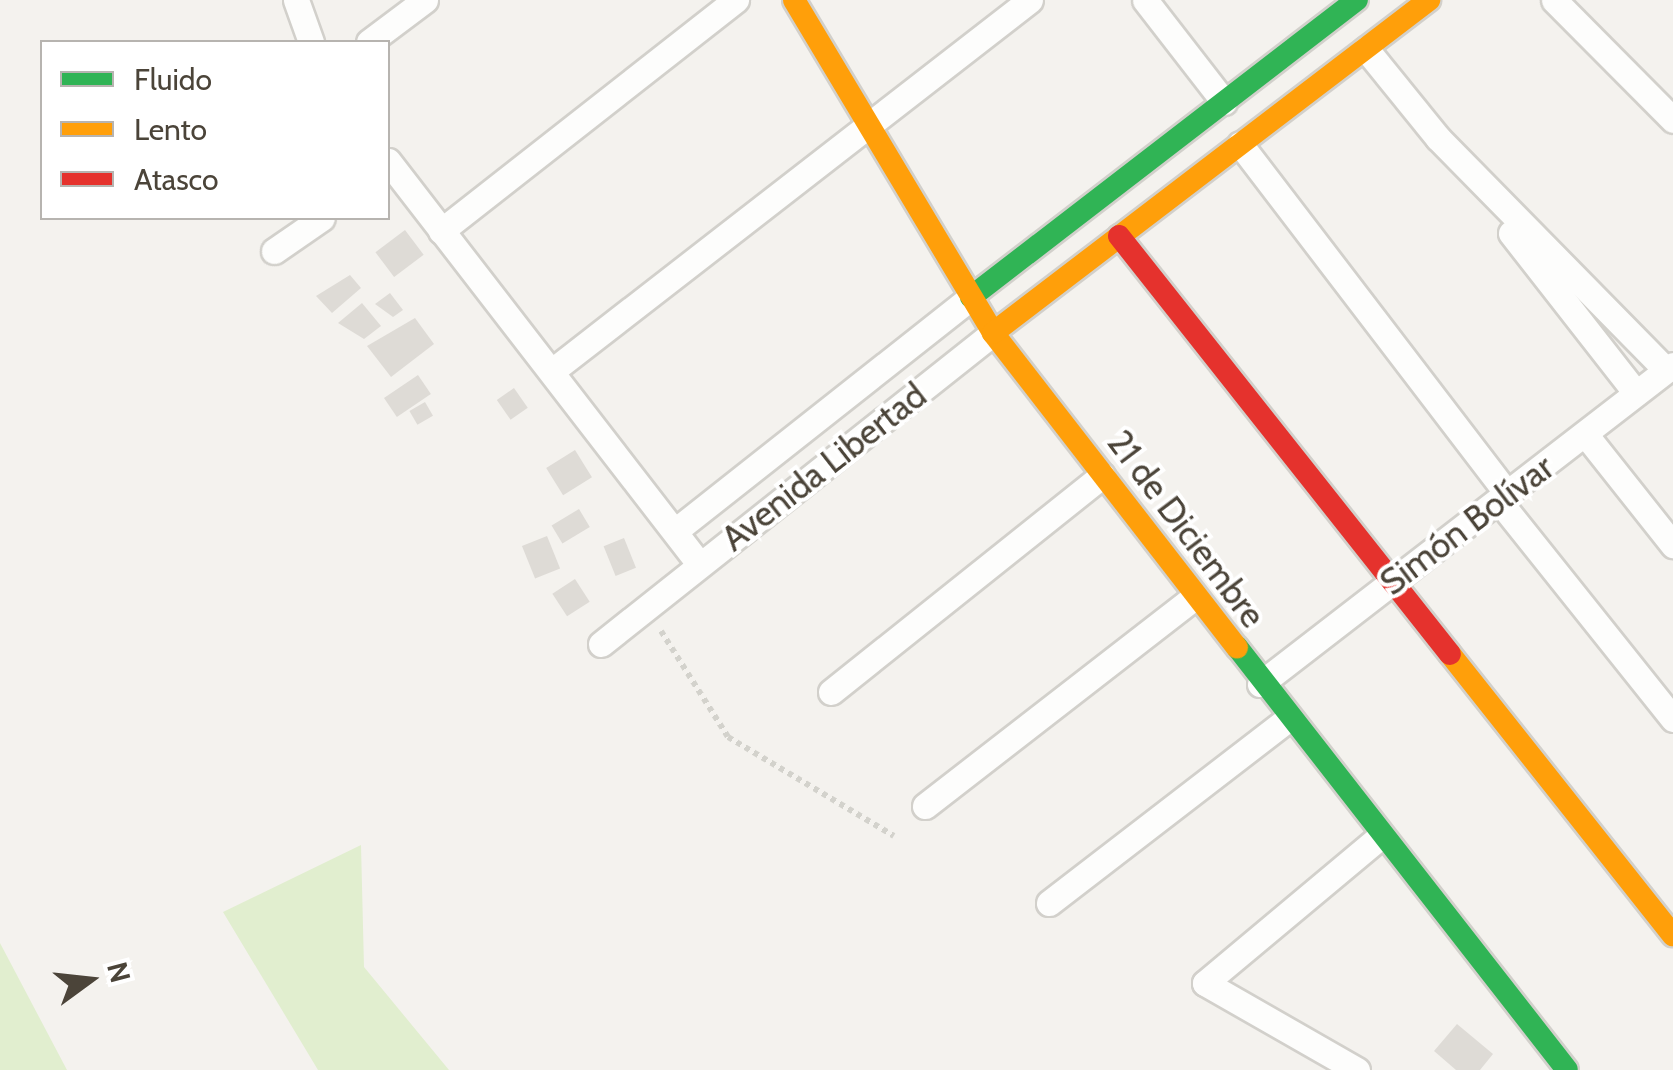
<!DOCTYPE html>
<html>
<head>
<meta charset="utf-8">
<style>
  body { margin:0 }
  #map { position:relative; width:1673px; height:1070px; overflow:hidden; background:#f4f2ee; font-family:Cabin,sans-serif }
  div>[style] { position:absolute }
  .green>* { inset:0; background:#e1eecf }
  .building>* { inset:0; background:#dedbd6; transform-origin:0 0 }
  .path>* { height:6px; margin-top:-3px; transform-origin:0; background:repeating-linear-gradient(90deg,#d3d2cc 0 5px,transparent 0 10px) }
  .roads { filter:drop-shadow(2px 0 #d2d0cb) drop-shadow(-2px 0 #d2d0cb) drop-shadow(0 2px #d2d0cb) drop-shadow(0 -2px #d2d0cb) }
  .street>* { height:25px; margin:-12.5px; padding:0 12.5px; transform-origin:12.5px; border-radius:12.5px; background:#fdfdfc }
  .fast>* { height:22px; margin:-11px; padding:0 11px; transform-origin:11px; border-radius:11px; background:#30b455 }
  .slow>* { height:22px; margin:-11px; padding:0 11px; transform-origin:11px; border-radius:11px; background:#ff9f0a }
  .jam>* { height:22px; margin:-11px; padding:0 11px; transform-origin:11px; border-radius:11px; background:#e5322d }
  span { translate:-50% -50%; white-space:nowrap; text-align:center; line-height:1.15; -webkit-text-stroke:8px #fff; paint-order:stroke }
  .street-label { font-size:35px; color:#4b4439 }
  .legend { position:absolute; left:40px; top:40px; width:350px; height:180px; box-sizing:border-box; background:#fff; border:2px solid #b7b4b0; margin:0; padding:12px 18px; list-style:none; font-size:30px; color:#4b4439 }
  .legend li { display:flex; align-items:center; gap:20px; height:50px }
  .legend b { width:50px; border:2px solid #b7b4b0 }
  .north { position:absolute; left:40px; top:930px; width:100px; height:100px; -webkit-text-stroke:8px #fff; paint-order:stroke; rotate:75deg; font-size:28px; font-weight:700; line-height:40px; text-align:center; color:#4b4439 }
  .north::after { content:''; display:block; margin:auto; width:35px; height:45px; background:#4b4439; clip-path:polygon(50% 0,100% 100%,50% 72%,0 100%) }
</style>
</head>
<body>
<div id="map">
  <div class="green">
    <i style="clip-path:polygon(361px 845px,364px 967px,449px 1070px,318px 1070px,223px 912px)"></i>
    <i style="clip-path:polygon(0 943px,67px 1070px,0 1070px)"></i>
  </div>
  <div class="building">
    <i style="left:405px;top:230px;width:31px;height:37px;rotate:53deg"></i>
    <i style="clip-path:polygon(350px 275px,361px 288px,332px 313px,316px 296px)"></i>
    <i style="clip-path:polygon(390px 293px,403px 310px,393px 317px,375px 304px)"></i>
    <i style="clip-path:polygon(362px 303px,381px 326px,364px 339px,338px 323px)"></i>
    <i style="clip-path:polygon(415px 318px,434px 344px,391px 377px,367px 346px)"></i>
    <i style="left:418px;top:375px;width:23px;height:41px;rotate:56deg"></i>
    <i style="left:514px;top:388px;width:24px;height:21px;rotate:55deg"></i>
    <i style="left:425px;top:402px;width:16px;height:18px;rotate:60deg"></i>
    <i style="left:575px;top:450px;width:32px;height:34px;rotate:58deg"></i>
    <i style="left:579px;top:509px;width:21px;height:32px;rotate:59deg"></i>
    <i style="left:547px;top:536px;width:35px;height:27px;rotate:68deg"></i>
    <i style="left:624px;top:538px;width:32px;height:22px;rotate:68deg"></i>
    <i style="left:575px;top:579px;width:27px;height:27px;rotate:57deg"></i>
    <i style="clip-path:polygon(1457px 1024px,1493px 1054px,1480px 1070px,1456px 1070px,1434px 1051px)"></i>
  </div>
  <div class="path">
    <i style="left:661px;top:631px;width:125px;rotate:57.7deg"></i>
    <i style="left:728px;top:737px;width:193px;rotate:30.8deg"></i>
  </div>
  <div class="roads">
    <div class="street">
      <i style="left:296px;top:0;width:45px;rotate:70.3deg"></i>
      <i style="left:1145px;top:0;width:129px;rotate:52.2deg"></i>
      <i style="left:1554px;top:0;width:169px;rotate:45.2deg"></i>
      <i style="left:369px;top:42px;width:70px;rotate:-36.9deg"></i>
      <i style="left:1366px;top:49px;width:114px;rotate:51deg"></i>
      <i style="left:1438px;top:138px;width:325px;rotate:45.5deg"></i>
      <i style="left:1240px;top:144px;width:441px;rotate:52.6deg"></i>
      <i style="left:388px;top:161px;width:510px;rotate:52.32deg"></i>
      <i style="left:441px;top:231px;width:375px;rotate:-38.1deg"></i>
      <i style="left:1511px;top:233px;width:203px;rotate:52deg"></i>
      <i style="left:274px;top:251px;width:58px;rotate:-34.5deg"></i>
      <i style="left:552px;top:371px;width:605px;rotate:-37.82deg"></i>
      <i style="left:1585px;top:434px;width:142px;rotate:51.6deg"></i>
      <i style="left:1499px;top:501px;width:279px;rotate:51.4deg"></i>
      <i style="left:675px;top:531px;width:377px;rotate:-38.3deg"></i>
      <i style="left:601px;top:644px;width:500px;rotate:-38.43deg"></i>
      <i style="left:1260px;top:684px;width:522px;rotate:-37.68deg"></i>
      <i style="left:831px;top:692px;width:347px;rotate:-38.6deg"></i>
      <i style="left:925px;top:806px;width:341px;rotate:-37.8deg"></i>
      <i style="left:1049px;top:903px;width:302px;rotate:-37.6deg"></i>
      <i style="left:1357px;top:1070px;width:175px;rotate:-150.2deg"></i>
      <i style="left:1205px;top:983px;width:229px;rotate:-39.9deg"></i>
    </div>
    <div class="fast">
      <i style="left:971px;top:297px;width:487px;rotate:-37.6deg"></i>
      <i style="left:1237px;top:647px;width:536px;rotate:52.04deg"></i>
    </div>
    <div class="slow">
      <i style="left:794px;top:0;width:388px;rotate:59.1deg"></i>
      <i style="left:993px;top:333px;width:398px;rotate:52.2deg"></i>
      <i style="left:993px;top:333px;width:549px;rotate:-37.37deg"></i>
      <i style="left:1450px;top:654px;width:359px;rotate:51.6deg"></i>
    </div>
    <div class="jam">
      <i style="left:1119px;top:236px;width:533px;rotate:51.63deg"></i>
    </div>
  </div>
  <div class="street-label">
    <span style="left:824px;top:467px;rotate:-38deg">Avenida Libertad</span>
    <span style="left:1467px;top:525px;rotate:-37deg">Simón Bolívar</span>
    <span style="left:1186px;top:529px;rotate:53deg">21 de Diciembre</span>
  </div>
  <ul class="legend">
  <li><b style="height:12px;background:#30b455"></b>Fluido</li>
  <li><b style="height:12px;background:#ff9f0a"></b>Lento</li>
  <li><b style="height:12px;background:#e5322d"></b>Atasco</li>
  </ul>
  <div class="north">N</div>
</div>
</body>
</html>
